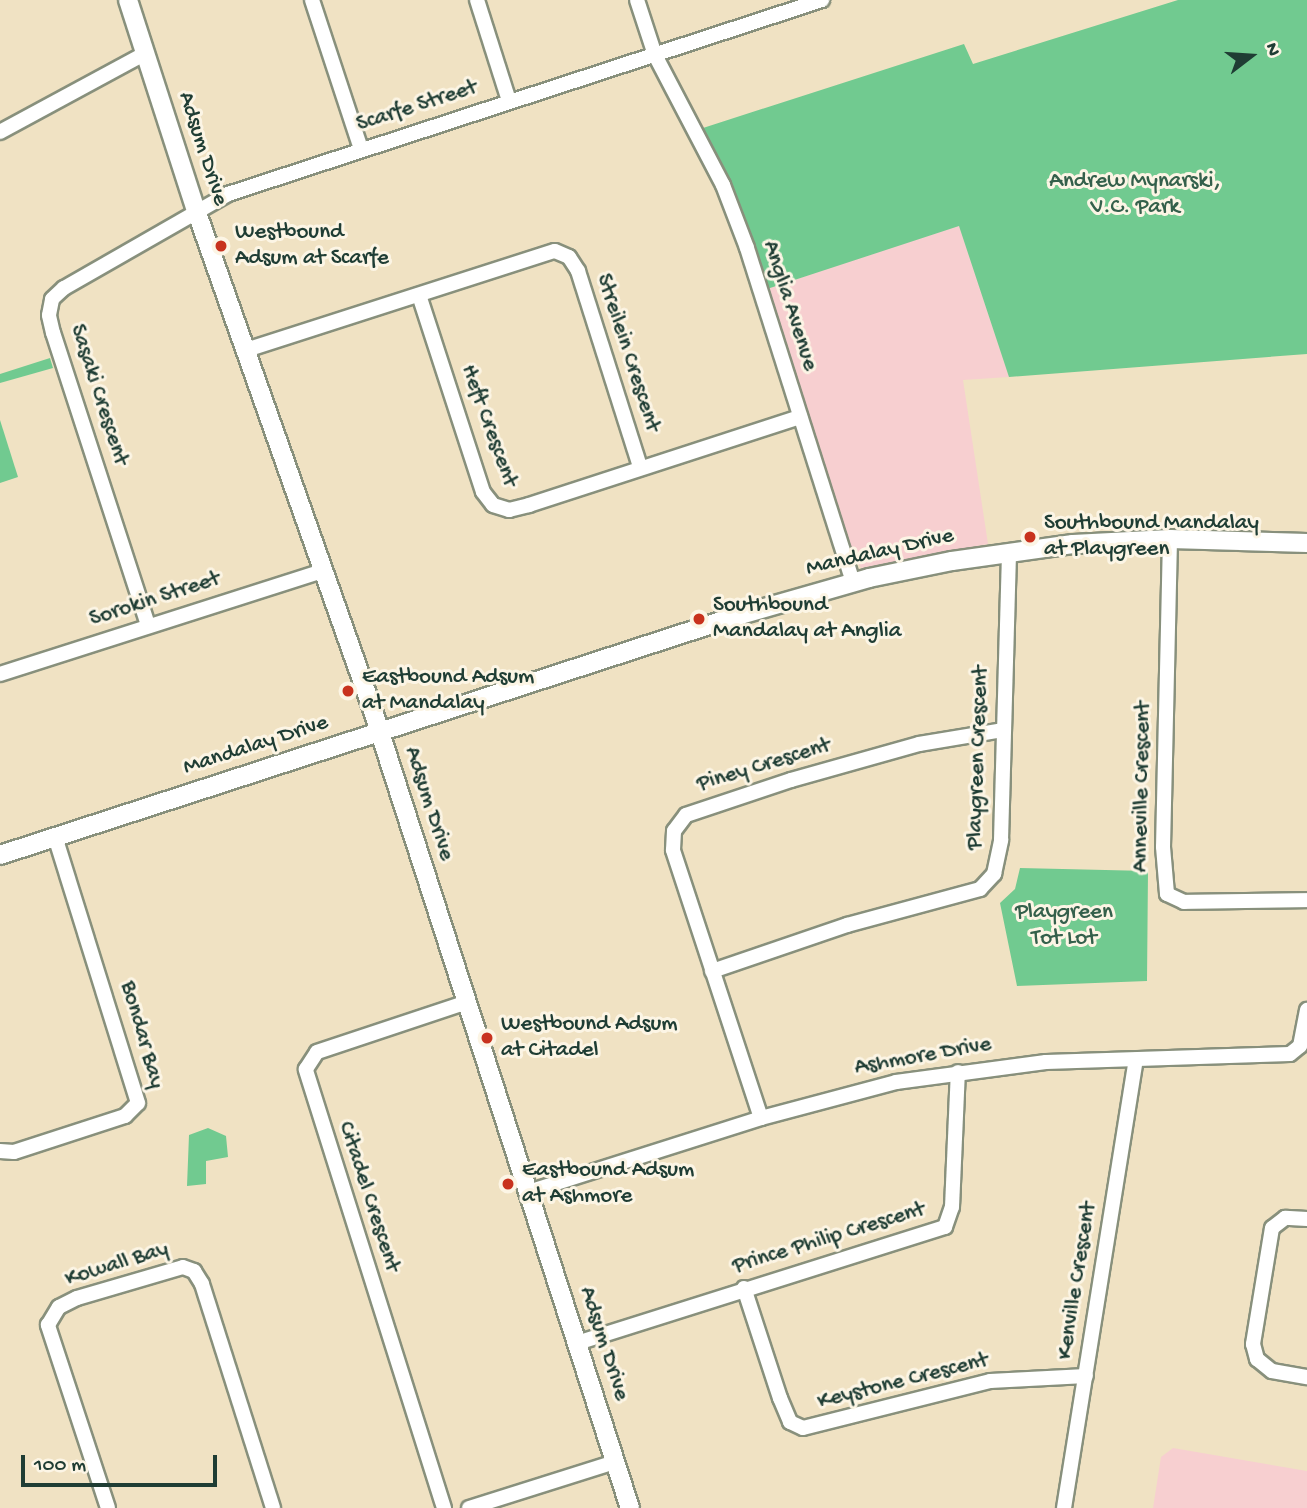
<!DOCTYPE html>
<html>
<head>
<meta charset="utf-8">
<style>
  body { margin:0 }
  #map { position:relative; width:1307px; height:1508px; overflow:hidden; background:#f0e2c3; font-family:"Gochi Hand",sans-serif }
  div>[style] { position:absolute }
  .built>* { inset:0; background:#f7cfd0 }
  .green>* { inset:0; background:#71ca90 }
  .roads { filter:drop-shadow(2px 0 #88907c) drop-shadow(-2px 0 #88907c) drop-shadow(0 2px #88907c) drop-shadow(0 -2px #88907c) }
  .minor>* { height:14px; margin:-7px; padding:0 7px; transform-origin:7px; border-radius:7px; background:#fff }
  .tertiary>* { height:18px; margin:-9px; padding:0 9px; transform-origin:9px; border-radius:9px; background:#fff }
  .dots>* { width:19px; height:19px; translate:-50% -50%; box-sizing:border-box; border:4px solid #fcf5e5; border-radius:50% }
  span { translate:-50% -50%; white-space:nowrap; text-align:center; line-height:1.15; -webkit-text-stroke:6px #fcf5e5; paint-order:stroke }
  .street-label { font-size:23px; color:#1f3d34 }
  .park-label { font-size:23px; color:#34604b }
  .poi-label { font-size:23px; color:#1f3d34 }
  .left { translate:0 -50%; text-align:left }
  .north { position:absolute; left:1216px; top:21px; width:70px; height:70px; -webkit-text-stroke:5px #fcf5e5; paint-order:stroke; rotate:73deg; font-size:19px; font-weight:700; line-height:28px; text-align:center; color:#1f3d34 }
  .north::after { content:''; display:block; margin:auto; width:24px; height:32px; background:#1f3d34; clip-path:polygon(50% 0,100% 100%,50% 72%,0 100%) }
  .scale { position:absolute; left:21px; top:1455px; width:196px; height:32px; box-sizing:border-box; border:4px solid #1f3d34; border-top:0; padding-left:9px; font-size:21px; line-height:24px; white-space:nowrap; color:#1f3d34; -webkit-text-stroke:5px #fcf5e5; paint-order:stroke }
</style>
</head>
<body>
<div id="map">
  <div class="built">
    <i style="clip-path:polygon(959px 225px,1009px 377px,963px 380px,988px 544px,861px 568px,854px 557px,767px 289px)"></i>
    <i style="clip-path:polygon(1173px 1448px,1307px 1471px,1307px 1508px,1153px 1508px,1161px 1457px)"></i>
  </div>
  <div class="green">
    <i style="clip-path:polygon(1178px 0,1307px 0,1307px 354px,1009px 377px,959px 226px,767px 289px,742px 210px,703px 128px,964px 44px,973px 64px)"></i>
    <i style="clip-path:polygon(50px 358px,53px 368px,0 383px,0 374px)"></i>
    <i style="clip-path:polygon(0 420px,18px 477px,0 483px)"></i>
    <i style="clip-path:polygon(1020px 868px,1148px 871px,1147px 981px,1017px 986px,1000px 903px,1015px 889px)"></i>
    <i style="clip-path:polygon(208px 1128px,226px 1136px,228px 1157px,206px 1161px,206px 1184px,187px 1186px,189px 1135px)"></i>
  </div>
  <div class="roads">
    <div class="minor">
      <i style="left:312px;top:0;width:157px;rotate:71.8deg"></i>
      <i style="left:477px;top:0;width:106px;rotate:72.4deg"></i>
      <i style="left:637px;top:0;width:58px;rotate:71.9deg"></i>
      <i style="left:655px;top:55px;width:147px;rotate:62.4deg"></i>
      <i style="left:723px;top:185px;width:67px;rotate:69.1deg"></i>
      <i style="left:747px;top:248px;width:350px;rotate:72.4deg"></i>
      <i style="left:0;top:132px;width:166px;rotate:-28.4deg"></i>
      <i style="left:419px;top:295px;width:207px;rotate:72deg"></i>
      <i style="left:483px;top:492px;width:16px;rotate:52deg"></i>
      <i style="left:493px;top:505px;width:17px;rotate:17deg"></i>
      <i style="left:509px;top:510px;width:21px;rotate:-14deg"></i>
      <i style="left:529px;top:505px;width:285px;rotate:-18deg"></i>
      <i style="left:246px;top:350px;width:324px;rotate:-17.8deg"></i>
      <i style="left:555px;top:251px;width:15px;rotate:23deg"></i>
      <i style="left:569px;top:257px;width:17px;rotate:57deg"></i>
      <i style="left:578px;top:271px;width:206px;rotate:72.4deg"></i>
      <i style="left:1170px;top:539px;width:308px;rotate:91.3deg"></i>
      <i style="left:1163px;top:847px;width:47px;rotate:85.1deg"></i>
      <i style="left:1167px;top:894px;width:19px;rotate:25deg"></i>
      <i style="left:1184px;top:902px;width:123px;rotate:-0.9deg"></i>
      <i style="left:148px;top:625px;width:307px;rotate:-108deg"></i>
      <i style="left:53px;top:333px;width:18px;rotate:-103deg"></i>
      <i style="left:49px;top:315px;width:16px;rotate:-79deg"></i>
      <i style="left:52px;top:299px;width:16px;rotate:-43deg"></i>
      <i style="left:64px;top:288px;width:189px;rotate:-29.8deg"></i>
      <i style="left:228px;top:194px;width:625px;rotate:-18.09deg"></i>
      <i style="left:0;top:674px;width:341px;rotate:-17.7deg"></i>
      <i style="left:712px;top:971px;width:143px;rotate:-18.8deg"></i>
      <i style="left:847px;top:925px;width:138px;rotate:-15.1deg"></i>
      <i style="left:980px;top:889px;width:21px;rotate:-47deg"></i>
      <i style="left:994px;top:874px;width:35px;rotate:-78deg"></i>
      <i style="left:1001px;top:840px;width:288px;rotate:-88.4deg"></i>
      <i style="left:761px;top:1118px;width:282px;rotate:-108.2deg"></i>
      <i style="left:673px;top:850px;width:19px;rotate:-87deg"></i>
      <i style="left:674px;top:831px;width:20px;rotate:-53deg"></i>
      <i style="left:686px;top:815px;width:111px;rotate:-18.4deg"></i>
      <i style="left:791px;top:780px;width:133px;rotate:-15.7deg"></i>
      <i style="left:919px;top:744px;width:86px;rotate:-9.4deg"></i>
      <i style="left:0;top:1151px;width:14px;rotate:4deg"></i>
      <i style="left:14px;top:1152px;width:117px;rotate:-18deg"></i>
      <i style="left:125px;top:1116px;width:18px;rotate:-45deg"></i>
      <i style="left:138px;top:1103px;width:279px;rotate:-107.3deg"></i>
      <i style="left:528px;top:1192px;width:244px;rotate:-17.6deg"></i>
      <i style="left:761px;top:1118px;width:140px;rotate:-14.9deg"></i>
      <i style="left:896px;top:1082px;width:151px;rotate:-7.6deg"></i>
      <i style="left:1046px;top:1062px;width:244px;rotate:-1.9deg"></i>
      <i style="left:1290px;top:1054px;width:13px;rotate:-39deg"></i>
      <i style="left:1300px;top:1046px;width:37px;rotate:-79deg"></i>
      <i style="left:1307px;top:1219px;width:22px;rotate:-177deg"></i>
      <i style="left:1285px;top:1218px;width:16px;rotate:142deg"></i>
      <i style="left:1272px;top:1228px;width:118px;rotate:99.3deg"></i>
      <i style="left:1253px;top:1344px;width:16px;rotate:75deg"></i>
      <i style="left:1257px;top:1359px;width:19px;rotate:39deg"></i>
      <i style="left:1272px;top:1371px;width:36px;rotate:10deg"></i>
      <i style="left:744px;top:1288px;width:116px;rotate:71.9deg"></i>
      <i style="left:780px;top:1398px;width:26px;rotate:67deg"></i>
      <i style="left:790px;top:1422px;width:14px;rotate:25deg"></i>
      <i style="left:803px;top:1428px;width:193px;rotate:-14.1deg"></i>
      <i style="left:990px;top:1381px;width:96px;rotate:-3deg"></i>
      <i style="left:577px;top:1343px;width:386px;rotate:-17.5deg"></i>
      <i style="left:945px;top:1227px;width:21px;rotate:-71deg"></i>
      <i style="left:952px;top:1207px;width:135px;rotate:-87.5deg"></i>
      <i style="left:108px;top:1508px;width:193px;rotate:-108.2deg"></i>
      <i style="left:48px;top:1325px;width:21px;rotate:-59deg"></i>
      <i style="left:59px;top:1307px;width:20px;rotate:-27deg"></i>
      <i style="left:77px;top:1298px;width:110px;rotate:-16.3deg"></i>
      <i style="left:183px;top:1267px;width:12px;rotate:20deg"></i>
      <i style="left:194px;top:1271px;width:15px;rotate:58deg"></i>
      <i style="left:202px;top:1284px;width:235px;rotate:72.4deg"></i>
      <i style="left:444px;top:1508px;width:460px;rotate:-107.5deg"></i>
      <i style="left:306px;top:1069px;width:20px;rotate:-57deg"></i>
      <i style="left:317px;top:1052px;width:158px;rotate:-18.4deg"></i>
      <i style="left:469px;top:1508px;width:153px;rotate:-17.5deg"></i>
      <i style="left:1064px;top:1508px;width:454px;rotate:-80.9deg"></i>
    </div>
    <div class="tertiary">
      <i style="left:128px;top:0;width:224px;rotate:72.1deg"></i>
      <i style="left:197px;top:213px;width:531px;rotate:70.54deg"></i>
      <i style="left:374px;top:714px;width:834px;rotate:72.13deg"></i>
      <i style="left:0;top:855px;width:778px;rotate:-17.97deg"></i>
      <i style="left:740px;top:615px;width:134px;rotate:-16deg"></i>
      <i style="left:869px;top:578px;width:85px;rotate:-11.6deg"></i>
      <i style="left:952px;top:561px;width:122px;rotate:-8deg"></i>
      <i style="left:1073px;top:544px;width:97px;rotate:-3deg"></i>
      <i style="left:1170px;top:539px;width:137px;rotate:1.7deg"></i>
    </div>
  </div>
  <div class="dots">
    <i style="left:221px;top:246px;background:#c8321e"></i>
    <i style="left:1030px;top:537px;background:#c8321e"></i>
    <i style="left:699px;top:619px;background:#c8321e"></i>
    <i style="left:348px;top:691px;background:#c8321e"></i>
    <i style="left:487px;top:1038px;background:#c8321e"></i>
    <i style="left:508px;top:1184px;background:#c8321e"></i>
  </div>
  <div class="street-label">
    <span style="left:417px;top:107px;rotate:-18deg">Scarfe Street</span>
    <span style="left:202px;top:149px;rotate:72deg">Adsum Drive</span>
    <span style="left:789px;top:306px;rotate:72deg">Anglia Avenue</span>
    <span style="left:627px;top:353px;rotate:72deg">Streilein Crescent</span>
    <span style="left:98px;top:395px;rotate:72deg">Sasaki Crescent</span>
    <span style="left:488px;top:426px;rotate:70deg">Heft Crescent</span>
    <span style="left:880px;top:553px;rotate:-13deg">Mandalay Drive</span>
    <span style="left:155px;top:600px;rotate:-18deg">Sorokin Street</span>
    <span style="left:256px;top:746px;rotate:-18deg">Mandalay Drive</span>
    <span style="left:979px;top:758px;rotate:-88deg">Playgreen Crescent</span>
    <span style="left:764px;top:766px;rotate:-17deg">Piney Crescent</span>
    <span style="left:1143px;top:787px;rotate:-89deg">Anneville Crescent</span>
    <span style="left:428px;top:804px;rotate:72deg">Adsum Drive</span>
    <span style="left:141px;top:1035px;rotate:74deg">Bondar Bay</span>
    <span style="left:923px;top:1057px;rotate:-10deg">Ashmore Drive</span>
    <span style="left:368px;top:1197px;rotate:72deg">Citadel Crescent</span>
    <span style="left:829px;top:1239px;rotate:-17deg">Prince Philip Crescent</span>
    <span style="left:117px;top:1265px;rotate:-17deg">Kowall Bay</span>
    <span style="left:1078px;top:1281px;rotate:-81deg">Kenville Crescent</span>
    <span style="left:603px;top:1344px;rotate:72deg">Adsum Drive</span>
    <span style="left:903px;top:1382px;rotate:-14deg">Keystone Crescent</span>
  </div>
  <div class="park-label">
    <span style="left:1135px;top:195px">Andrew Mynarski,<br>V.C. Park</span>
    <span style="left:1064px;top:926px">Playgreen<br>Tot Lot</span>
  </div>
  <div class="poi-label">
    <span class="left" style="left:235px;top:246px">Westbound<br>Adsum at Scarfe</span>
    <span class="left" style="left:1044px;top:537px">Southbound Mandalay<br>at Playgreen</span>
    <span class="left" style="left:713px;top:619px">Southbound<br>Mandalay at Anglia</span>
    <span class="left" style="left:362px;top:691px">Eastbound Adsum<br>at Mandalay</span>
    <span class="left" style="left:501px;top:1038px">Westbound Adsum<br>at Citadel</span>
    <span class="left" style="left:522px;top:1184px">Eastbound Adsum<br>at Ashmore</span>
  </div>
  <div class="north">N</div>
  <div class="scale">100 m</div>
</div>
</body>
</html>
